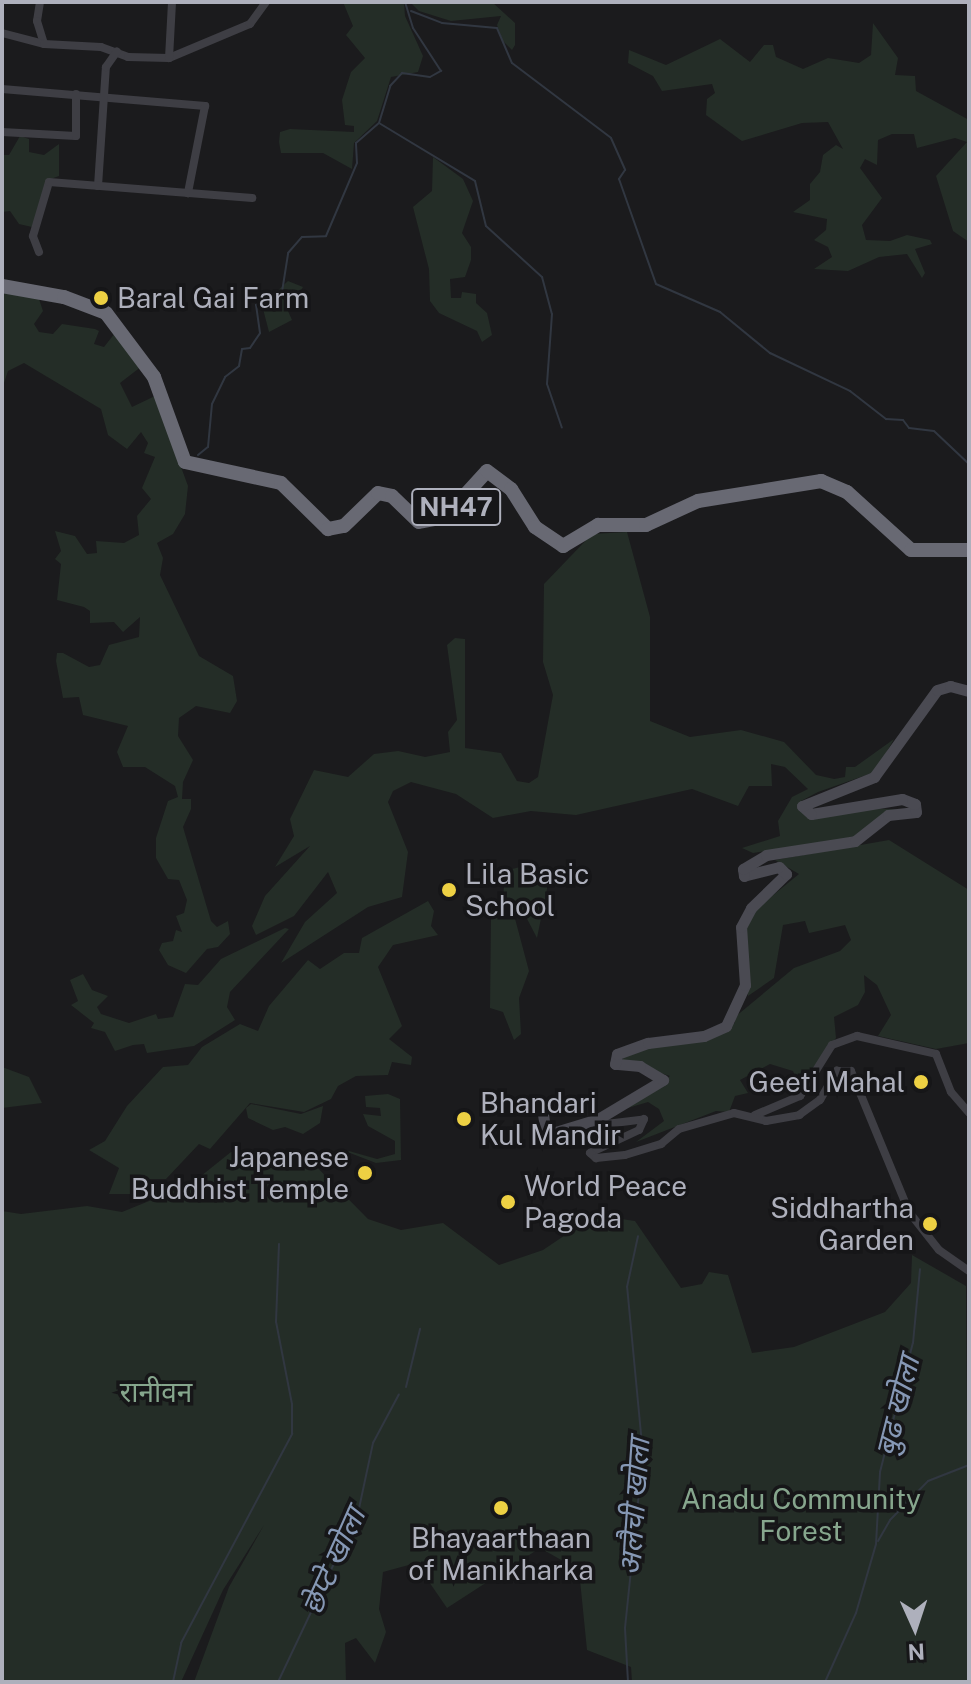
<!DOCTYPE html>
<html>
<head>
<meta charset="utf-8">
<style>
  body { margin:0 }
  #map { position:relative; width:971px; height:1684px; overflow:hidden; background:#1b1b1d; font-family:"Public Sans","Noto Sans Devanagari",sans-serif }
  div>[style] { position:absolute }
  .green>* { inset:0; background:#242d27 }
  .stream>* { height:2px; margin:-1px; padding:0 1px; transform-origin:1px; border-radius:1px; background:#313741 }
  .street>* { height:8px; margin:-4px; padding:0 4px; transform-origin:4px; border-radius:4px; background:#3e3e44 }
  .secondary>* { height:11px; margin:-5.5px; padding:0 5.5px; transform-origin:5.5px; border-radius:5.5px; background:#4a4a52 }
  .highway>* { height:14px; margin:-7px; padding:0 7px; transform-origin:7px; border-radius:7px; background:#686973 }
  .dots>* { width:22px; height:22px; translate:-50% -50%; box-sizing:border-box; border:4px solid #161618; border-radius:50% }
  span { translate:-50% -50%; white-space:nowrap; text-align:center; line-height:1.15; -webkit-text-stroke:7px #161618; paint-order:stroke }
  .shield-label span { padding:2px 6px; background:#161618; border:2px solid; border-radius:6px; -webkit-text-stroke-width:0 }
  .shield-label { font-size:26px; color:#aeb0bc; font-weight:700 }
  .poi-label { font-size:28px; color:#aeb0bc }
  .left { translate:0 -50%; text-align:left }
  .right { translate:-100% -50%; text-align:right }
  .park-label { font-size:28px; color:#86a68d }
  .water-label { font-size:30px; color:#8698b5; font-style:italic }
  .frame { position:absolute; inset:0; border:4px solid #aeb0bc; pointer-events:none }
  .north { position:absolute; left:875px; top:1588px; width:80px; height:80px; -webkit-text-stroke:6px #161618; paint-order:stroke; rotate:177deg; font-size:22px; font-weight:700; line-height:32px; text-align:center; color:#aeb0bc }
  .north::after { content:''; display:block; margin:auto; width:28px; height:36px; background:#aeb0bc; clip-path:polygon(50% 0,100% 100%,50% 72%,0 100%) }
</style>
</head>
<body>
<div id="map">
  <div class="green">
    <i style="clip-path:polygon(343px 2px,404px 2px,405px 16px,423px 56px,418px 72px,391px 77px,377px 121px,354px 143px,352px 169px,323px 153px,281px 153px,279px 142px,280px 132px,290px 129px,354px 132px,354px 126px,345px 125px,342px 100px,351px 72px,365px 58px,346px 35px,353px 26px)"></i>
    <i style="clip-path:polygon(410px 2px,492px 2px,515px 23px,515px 45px,512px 50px,503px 41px,497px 25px,501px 16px,451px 21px,419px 11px)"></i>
    <i style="clip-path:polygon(873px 23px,898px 58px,895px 75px,915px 76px,916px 91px,969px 120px,969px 242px,953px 231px,936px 176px,967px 142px,955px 138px,917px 148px,914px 134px,892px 134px,878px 140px,877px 165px,865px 159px,860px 168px,882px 198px,862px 225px,866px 240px,890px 241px,907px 235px,930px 240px,932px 244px,915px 249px,925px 273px,922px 278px,907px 254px,879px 257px,848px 271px,814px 269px,832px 257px,828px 247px,814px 240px,826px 230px,827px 219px,793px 212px,810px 200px,810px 184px,820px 172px,823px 155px,836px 145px,843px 149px,828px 122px,802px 123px,742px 141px,706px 115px,707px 99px,715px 93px,712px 84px,662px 91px,653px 76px,628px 63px,629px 50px,666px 65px,720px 39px,750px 62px,764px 45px,773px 45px,776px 57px,803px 69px,828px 58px,859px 63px,871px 55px)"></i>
    <i style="clip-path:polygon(20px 136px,29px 139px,29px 152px,44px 155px,59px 144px,59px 176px,48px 180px,32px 227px,19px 224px,10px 211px,2px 212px,2px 155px,9px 155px)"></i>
    <i style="clip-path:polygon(433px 157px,463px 179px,473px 201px,462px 233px,471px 247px,471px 260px,465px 277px,450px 279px,451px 298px,461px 298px,462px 292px,476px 294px,476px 303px,487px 313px,492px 335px,482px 342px,477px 331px,439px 313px,430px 301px,429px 269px,413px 207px,432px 191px)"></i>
    <i style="clip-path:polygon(288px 281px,303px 287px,288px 311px,292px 320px,269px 332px,262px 305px)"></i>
    <i style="clip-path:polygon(2px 291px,38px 296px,43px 311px,34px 324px,39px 332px,53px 334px,62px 324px,95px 329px,99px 331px,94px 344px,104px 347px,115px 333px,142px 366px,120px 383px,132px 407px,155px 396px,188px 486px,185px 514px,173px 534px,157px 543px,163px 558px,160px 575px,199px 656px,233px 676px,237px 701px,230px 713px,196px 706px,179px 718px,178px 736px,193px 760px,183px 782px,182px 799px,191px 799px,191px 809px,183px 827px,211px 921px,217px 927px,228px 921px,230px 934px,218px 947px,207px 949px,186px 973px,168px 965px,159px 950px,162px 943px,173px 941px,176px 930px,182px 932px,176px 916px,184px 913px,187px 900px,179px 880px,168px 879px,156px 858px,156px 838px,168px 801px,178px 797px,175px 786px,145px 767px,123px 767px,117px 752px,128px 726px,83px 715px,79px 697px,63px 698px,56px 661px,57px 653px,63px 653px,89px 667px,100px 665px,109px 645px,139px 637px,140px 617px,123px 632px,114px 622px,90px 623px,90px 611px,84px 607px,57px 600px,61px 564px,55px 559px,61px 551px,55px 531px,75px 536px,87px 554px,97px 553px,96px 541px,124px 543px,139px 535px,137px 516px,151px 499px,142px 488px,155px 457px,144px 453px,148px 443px,141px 432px,127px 449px,108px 435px,101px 409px,24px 363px,8px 371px,2px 389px)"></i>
    <i style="clip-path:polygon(627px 532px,650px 617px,650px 721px,690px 737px,741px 730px,784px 742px,816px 775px,834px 779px,845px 777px,846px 767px,855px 767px,894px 739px,875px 772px,818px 792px,801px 801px,800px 809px,809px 818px,872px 808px,907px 810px,892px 811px,857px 837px,753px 853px,742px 848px,780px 836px,778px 821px,792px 797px,808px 789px,785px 767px,771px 764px,772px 786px,749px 786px,738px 806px,692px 789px,576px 815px,531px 811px,493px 818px,456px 794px,411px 782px,393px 791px,388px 802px,408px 852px,402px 897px,368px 907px,281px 963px,305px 922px,337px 893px,328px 872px,294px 916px,256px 935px,252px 926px,265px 896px,310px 846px,275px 867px,294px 836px,290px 819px,314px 770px,348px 777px,374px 754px,398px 751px,425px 757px,450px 752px,448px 732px,457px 720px,447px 645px,455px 638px,465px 639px,465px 748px,501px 753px,517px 781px,529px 783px,538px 777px,553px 695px,543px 662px,544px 584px,592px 534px)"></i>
    <i style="clip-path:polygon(889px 840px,969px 890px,969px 1043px,936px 1049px,878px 1036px,891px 1015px,877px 985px,864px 975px,865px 992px,858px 1005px,834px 1017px,836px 1038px,799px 1086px,793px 1071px,770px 1064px,740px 1080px,748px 1093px,735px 1096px,729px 1112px,716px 1111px,636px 1142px,664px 1121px,659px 1109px,648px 1102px,621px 1110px,670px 1076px,621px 1061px,624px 1057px,654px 1043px,735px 1023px,735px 1017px,794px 968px,840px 951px,851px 940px,845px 925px,809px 933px,805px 921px,783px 925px,774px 978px,748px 996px,742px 930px,755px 910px,799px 874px,775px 860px)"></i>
    <i style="clip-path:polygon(533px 864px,547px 878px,547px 889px,537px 938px,524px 913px,513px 911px,529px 971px,519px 998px,521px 1034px,514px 1040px,503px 1012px,490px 1008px,491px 914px,503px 905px,504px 884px,514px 885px,512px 869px)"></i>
    <i style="clip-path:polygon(428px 901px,434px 911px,431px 926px,438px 935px,393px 945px,378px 967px,402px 1026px,389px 1039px,412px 1057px,411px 1065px,392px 1062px,388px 1075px,356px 1076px,338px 1086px,331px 1099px,304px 1112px,250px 1103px,210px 1149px,199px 1144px,166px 1179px,142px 1179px,131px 1194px,109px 1194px,119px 1168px,89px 1150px,105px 1141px,127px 1106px,163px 1067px,188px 1065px,202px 1047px,240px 1024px,258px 1031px,269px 1006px,308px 960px,320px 969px,344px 953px,359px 953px,362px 938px)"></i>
    <i style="clip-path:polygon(285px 928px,289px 929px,230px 992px,227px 1007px,235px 1020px,194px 1046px,147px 1053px,144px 1044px,133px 1045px,115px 1051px,105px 1032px,91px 1028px,94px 1023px,71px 1005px,78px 1001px,70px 980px,83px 974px,92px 990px,108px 996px,97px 1007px,101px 1014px,129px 1023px,156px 1014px,158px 1019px,173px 1017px,185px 984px,198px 985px,221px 959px)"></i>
    <i style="clip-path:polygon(2px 1067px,29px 1077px,42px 1103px,2px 1108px)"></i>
    <i style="clip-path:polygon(388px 1094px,400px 1099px,401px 1160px,376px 1163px,350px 1153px,343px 1156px,340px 1170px,340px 1155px,349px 1151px,377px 1159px,395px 1154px,395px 1141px,368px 1126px,363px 1114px,381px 1116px,380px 1108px,366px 1107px,365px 1096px)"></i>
    <i style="clip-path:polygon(251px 1104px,301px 1114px,323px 1106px,320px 1123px,303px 1134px,285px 1127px,273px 1130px,248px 1118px,246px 1108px)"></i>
    <i style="clip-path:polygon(246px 1150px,263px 1163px,301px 1151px,368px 1219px,401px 1230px,443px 1223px,499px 1265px,543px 1250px,595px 1215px,635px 1221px,681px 1288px,702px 1284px,709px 1272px,728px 1275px,752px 1353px,794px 1347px,885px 1312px,911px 1283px,912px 1255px,966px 1286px,969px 1682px,632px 1682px,631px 1667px,587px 1650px,579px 1570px,540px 1548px,447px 1608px,416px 1563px,383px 1572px,379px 1609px,386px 1632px,375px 1663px,356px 1638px,345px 1643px,346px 1682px,194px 1682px,229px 1587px,264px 1525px,223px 1590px,181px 1682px,2px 1682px,2px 1211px,21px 1214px,87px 1206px,122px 1212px,191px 1184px,231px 1152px)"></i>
  </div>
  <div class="stream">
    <i style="left:411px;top:11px;width:33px;rotate:21deg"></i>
    <i style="left:442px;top:23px;width:55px;rotate:5.2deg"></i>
    <i style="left:497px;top:28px;width:38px;rotate:67deg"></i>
    <i style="left:512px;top:63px;width:124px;rotate:37.1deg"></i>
    <i style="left:611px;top:138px;width:35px;rotate:66deg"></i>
    <i style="left:625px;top:170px;width:11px;rotate:124deg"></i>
    <i style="left:619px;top:179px;width:111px;rotate:70.6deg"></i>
    <i style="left:656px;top:284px;width:70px;rotate:23.6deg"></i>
    <i style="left:720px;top:312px;width:65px;rotate:39.4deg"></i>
    <i style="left:770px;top:353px;width:89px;rotate:25.4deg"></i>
    <i style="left:850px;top:391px;width:46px;rotate:37.9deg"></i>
    <i style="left:886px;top:419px;width:17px;rotate:3deg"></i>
    <i style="left:903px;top:420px;width:10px;rotate:53deg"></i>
    <i style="left:909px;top:428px;width:25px;rotate:7deg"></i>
    <i style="left:934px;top:431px;width:48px;rotate:43.3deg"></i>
    <i style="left:379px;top:123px;width:112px;rotate:31.1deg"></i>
    <i style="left:475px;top:181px;width:46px;rotate:76.3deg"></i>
    <i style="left:486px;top:226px;width:76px;rotate:42.3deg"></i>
    <i style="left:542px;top:277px;width:38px;rotate:75deg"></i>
    <i style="left:552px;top:314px;width:70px;rotate:94.1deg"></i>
    <i style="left:547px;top:384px;width:46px;rotate:71.2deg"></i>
    <i style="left:198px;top:455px;width:13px;rotate:-39deg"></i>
    <i style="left:208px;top:447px;width:43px;rotate:-84.7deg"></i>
    <i style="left:212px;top:404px;width:30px;rotate:-64deg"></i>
    <i style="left:225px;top:377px;width:18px;rotate:-38deg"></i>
    <i style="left:239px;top:366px;width:17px;rotate:-80deg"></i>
    <i style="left:242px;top:349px;width:8px;rotate:-7deg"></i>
    <i style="left:250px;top:348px;width:18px;rotate:-56deg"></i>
    <i style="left:260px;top:333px;width:28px;rotate:-98deg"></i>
    <i style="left:256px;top:305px;width:29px;rotate:-27deg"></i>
    <i style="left:282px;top:292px;width:39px;rotate:-81deg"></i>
    <i style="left:288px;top:253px;width:21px;rotate:-49deg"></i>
    <i style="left:302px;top:237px;width:24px;rotate:-2deg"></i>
    <i style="left:326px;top:236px;width:79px;rotate:-67deg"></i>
    <i style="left:357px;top:163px;width:20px;rotate:-93deg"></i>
    <i style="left:356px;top:143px;width:30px;rotate:-41deg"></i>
    <i style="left:379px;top:123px;width:39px;rotate:-73deg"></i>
    <i style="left:390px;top:86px;width:18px;rotate:-47deg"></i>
    <i style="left:402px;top:73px;width:28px;rotate:8deg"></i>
    <i style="left:430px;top:77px;width:13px;rotate:-29deg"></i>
    <i style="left:441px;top:71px;width:51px;rotate:-123.1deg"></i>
    <i style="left:413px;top:28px;width:27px;rotate:-107deg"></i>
    <i style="left:406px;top:1387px;width:60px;rotate:-76.4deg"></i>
    <i style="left:878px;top:1541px;width:24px;rotate:-60deg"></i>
    <i style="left:890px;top:1520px;width:54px;rotate:-45.7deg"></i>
    <i style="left:928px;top:1481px;width:44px;rotate:-21.3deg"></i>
    <i style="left:173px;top:1682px;width:40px;rotate:-78deg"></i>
    <i style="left:181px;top:1643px;width:237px;rotate:-62deg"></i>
    <i style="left:292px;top:1434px;width:30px;rotate:-90deg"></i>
    <i style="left:292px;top:1404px;width:84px;rotate:-101deg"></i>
    <i style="left:276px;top:1322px;width:78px;rotate:-87.8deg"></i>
    <i style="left:278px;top:1682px;width:187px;rotate:-64.7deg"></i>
    <i style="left:358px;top:1513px;width:72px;rotate:-77.9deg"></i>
    <i style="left:373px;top:1443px;width:55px;rotate:-62deg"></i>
    <i style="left:628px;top:1682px;width:54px;rotate:-93.2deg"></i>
    <i style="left:625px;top:1628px;width:174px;rotate:-84.1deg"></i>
    <i style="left:643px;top:1455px;width:169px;rotate:-95.4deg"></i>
    <i style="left:627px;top:1287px;width:52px;rotate:-77.8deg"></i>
    <i style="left:825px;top:1682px;width:76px;rotate:-65.8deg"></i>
    <i style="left:856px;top:1613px;width:72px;rotate:-73.8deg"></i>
    <i style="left:876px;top:1544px;width:72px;rotate:-86.8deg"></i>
    <i style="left:880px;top:1472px;width:133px;rotate:-75.7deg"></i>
    <i style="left:913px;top:1343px;width:74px;rotate:-84.6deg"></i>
  </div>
  <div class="street">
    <i style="left:40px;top:2px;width:19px;rotate:99deg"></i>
    <i style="left:37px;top:21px;width:24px;rotate:73deg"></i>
    <i style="left:2px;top:33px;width:43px;rotate:14.7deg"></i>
    <i style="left:44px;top:44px;width:57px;rotate:3deg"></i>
    <i style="left:101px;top:47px;width:29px;rotate:20deg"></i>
    <i style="left:128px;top:57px;width:41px;rotate:1.4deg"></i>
    <i style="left:169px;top:58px;width:88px;rotate:-22.8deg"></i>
    <i style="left:250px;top:24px;width:27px;rotate:-54deg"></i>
    <i style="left:169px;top:58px;width:56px;rotate:-86.9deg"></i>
    <i style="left:2px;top:89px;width:204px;rotate:4.8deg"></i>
    <i style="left:205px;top:106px;width:89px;rotate:101.1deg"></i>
    <i style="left:2px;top:132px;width:74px;rotate:3.1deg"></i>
    <i style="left:76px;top:136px;width:42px;rotate:-90deg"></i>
    <i style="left:98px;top:186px;width:119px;rotate:-86.2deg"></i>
    <i style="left:106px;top:67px;width:19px;rotate:-55deg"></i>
    <i style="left:39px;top:252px;width:17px;rotate:-111deg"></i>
    <i style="left:33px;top:236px;width:56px;rotate:-73.5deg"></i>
    <i style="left:49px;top:182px;width:204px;rotate:4.5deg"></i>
    <i style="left:755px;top:1115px;width:49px;rotate:-22.9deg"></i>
    <i style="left:800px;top:1096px;width:60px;rotate:-57.9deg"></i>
    <i style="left:832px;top:1045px;width:27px;rotate:-20deg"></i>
    <i style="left:857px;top:1036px;width:81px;rotate:12.8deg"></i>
    <i style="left:936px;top:1054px;width:41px;rotate:68.5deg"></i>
    <i style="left:951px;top:1092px;width:28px;rotate:49deg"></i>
    <i style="left:598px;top:1119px;width:9px;rotate:32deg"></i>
    <i style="left:606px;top:1124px;width:38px;rotate:-7deg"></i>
    <i style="left:644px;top:1119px;width:12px;rotate:114deg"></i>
    <i style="left:639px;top:1130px;width:54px;rotate:154.9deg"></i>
    <i style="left:590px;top:1153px;width:8px;rotate:40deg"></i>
    <i style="left:596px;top:1158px;width:29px;rotate:-6deg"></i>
    <i style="left:625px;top:1155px;width:38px;rotate:-17deg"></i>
    <i style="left:661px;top:1144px;width:23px;rotate:-40deg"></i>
    <i style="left:679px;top:1129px;width:57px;rotate:-16.2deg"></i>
    <i style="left:734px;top:1113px;width:33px;rotate:14deg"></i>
    <i style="left:766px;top:1121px;width:34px;rotate:-10deg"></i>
    <i style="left:799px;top:1115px;width:26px;rotate:-36deg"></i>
    <i style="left:820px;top:1100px;width:34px;rotate:-60deg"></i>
    <i style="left:837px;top:1071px;width:14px"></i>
    <i style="left:851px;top:1071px;width:152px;rotate:67.6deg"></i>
    <i style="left:909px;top:1212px;width:48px;rotate:51.7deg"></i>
    <i style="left:939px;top:1250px;width:37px;rotate:35deg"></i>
  </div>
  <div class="secondary">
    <i style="left:542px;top:1107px;width:22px;rotate:82deg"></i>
    <i style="left:545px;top:1129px;width:8px;rotate:30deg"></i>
    <i style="left:552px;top:1133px;width:48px;rotate:-16.9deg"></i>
    <i style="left:598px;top:1119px;width:76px;rotate:-31deg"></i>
    <i style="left:663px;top:1080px;width:27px;rotate:-149deg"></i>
    <i style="left:640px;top:1066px;width:25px;rotate:-175deg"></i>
    <i style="left:615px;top:1064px;width:10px;rotate:-79deg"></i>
    <i style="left:617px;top:1054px;width:33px;rotate:-20deg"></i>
    <i style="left:648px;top:1043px;width:56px;rotate:-7.1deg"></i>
    <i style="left:704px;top:1036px;width:24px;rotate:-24deg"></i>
    <i style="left:726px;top:1026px;width:45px;rotate:-65.1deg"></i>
    <i style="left:745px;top:985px;width:58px;rotate:-93.9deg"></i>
    <i style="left:741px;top:927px;width:21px;rotate:-62deg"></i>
    <i style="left:751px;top:908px;width:49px;rotate:-44.2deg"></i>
    <i style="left:786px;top:874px;width:10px;rotate:-135deg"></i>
    <i style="left:779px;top:867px;width:36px;rotate:166deg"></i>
    <i style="left:744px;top:876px;width:7px;rotate:-98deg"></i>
    <i style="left:743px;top:869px;width:27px;rotate:-31deg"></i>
    <i style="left:766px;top:855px;width:90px;rotate:-8.9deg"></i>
    <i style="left:855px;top:841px;width:42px;rotate:-38.2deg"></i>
    <i style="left:888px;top:815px;width:28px;rotate:-6deg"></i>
    <i style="left:916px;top:812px;width:8px;rotate:-97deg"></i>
    <i style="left:915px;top:804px;width:14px;rotate:-159deg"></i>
    <i style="left:902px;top:799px;width:92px;rotate:170.6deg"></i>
    <i style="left:811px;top:814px;width:12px;rotate:-138deg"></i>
    <i style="left:802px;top:806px;width:78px;rotate:-21.9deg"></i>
    <i style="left:874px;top:777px;width:107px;rotate:-54.1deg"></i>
    <i style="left:937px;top:690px;width:14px;rotate:-17deg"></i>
    <i style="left:950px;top:686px;width:20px;rotate:15deg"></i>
  </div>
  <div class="highway">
    <i style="left:2px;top:286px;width:63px;rotate:10.1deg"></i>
    <i style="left:64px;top:297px;width:45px;rotate:20.9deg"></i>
    <i style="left:106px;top:313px;width:80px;rotate:53.1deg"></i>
    <i style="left:154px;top:377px;width:90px;rotate:70deg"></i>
    <i style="left:185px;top:462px;width:98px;rotate:12.3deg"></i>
    <i style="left:281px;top:483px;width:66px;rotate:44.4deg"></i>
    <i style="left:328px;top:529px;width:16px;rotate:-11deg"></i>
    <i style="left:344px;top:526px;width:47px;rotate:-44.1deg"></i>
    <i style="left:378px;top:493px;width:14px;rotate:12deg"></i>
    <i style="left:392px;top:496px;width:37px;rotate:44deg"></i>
    <i style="left:419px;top:522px;width:26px;rotate:-11deg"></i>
    <i style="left:445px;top:517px;width:62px;rotate:-47.6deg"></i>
    <i style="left:487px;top:471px;width:30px;rotate:37deg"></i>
    <i style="left:511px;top:489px;width:45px;rotate:57.7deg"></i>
    <i style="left:535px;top:527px;width:34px;rotate:34deg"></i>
    <i style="left:563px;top:546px;width:41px;rotate:-31deg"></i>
    <i style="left:598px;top:525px;width:48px"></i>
    <i style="left:646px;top:525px;width:57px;rotate:-24.8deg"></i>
    <i style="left:698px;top:501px;width:125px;rotate:-9.2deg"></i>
    <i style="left:821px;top:481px;width:28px;rotate:23deg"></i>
    <i style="left:847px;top:492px;width:86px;rotate:42.2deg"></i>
    <i style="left:911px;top:550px;width:58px"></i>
  </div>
  <div class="dots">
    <i style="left:101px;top:298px;background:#edd043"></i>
    <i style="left:449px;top:890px;background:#edd043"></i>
    <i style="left:921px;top:1082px;background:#edd043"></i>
    <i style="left:464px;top:1119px;background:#edd043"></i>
    <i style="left:365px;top:1173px;background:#edd043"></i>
    <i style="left:508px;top:1202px;background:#edd043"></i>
    <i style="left:930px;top:1224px;background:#edd043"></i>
    <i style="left:501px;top:1508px;background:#edd043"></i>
  </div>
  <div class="shield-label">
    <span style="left:456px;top:507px">NH47</span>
  </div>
  <div class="poi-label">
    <span class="left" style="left:117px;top:298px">Baral Gai Farm</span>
    <span class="left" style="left:465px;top:890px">Lila Basic<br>School</span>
    <span class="right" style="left:905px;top:1082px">Geeti Mahal</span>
    <span class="left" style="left:480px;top:1119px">Bhandari<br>Kul Mandir</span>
    <span class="right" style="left:349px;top:1173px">Japanese<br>Buddhist Temple</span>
    <span class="left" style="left:524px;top:1202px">World Peace<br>Pagoda</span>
    <span class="right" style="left:914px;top:1224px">Siddhartha<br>Garden</span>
    <span style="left:501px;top:1554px">Bhayaarthaan<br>of Manikharka</span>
  </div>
  <div class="park-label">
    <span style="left:156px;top:1392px">रानीवन</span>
    <span style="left:801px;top:1515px">Anadu Community<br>Forest</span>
  </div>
  <div class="water-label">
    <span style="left:897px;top:1406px;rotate:-76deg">बुढ खोला</span>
    <span style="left:634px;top:1507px;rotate:-86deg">अलैची खोला</span>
    <span style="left:333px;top:1561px;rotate:-66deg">छेप्टे खोला</span>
  </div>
  <div class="frame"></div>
  <div class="north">N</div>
</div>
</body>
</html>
